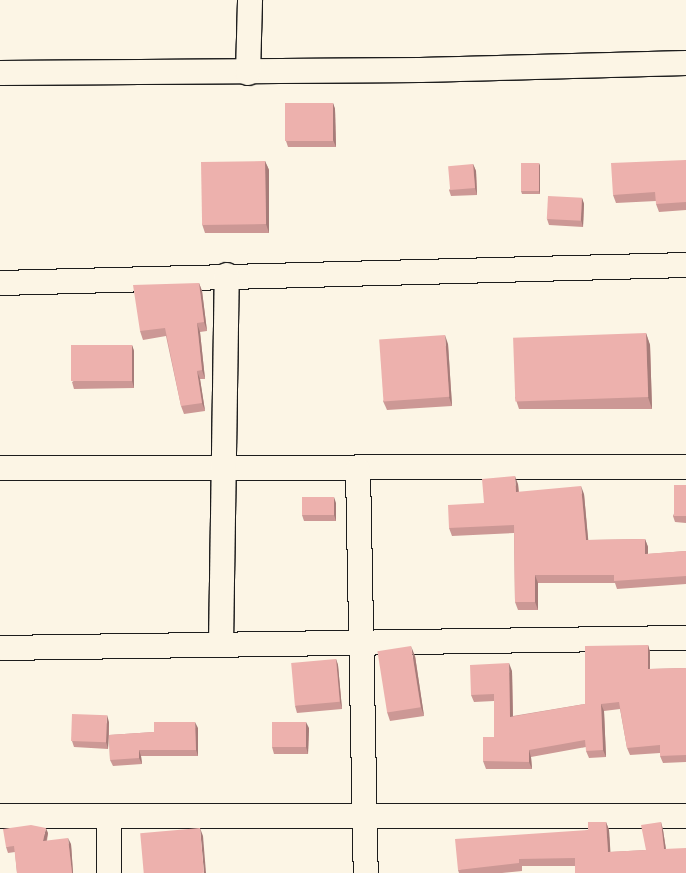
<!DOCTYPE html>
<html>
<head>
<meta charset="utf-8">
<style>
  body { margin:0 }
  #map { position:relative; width:686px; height:873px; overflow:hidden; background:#fcf5e5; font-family:Pangolin,sans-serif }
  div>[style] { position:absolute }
  .roads { filter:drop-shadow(1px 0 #1c1c1c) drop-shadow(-1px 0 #1c1c1c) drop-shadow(0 1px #1c1c1c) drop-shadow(0 -1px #1c1c1c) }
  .minor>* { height:24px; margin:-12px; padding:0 12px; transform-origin:12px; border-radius:12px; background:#fcf5e5 }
  .wall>* { inset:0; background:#cc9895 }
  .shaded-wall>* { inset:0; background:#a67c79 }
  .building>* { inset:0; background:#edb1ad; transform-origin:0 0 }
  span { translate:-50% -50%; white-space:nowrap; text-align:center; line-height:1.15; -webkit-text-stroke:4.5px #fcf5e5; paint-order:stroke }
</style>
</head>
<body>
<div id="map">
  <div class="roads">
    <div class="minor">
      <i style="left:0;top:73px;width:420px;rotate:-0.4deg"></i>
      <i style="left:420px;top:70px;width:266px;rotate:-1.5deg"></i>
      <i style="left:248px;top:73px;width:73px;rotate:-88.4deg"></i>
      <i style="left:0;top:283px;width:686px;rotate:-1.5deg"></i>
      <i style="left:0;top:468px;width:686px;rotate:-0.08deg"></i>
      <i style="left:358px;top:470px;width:403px;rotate:88.9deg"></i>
      <i style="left:221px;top:644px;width:369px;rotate:-89.1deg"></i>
      <i style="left:0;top:648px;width:686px;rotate:-0.84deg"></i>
      <i style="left:0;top:816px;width:686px"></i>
      <i style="left:109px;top:816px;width:57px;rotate:90deg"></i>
    </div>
  </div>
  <div class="wall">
    <i style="clip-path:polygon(333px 103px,335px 109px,336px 147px,288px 147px,286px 141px)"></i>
    <i style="clip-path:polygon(686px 160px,686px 210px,659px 212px,656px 204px,656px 201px,616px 203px,613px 195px)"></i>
    <i style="clip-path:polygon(265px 161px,269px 170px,269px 233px,205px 233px,202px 224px)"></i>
    <i style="clip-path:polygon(539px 163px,540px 166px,540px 194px,522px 194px,521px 191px)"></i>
    <i style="clip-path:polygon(473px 164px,476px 171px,477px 195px,451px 196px,449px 190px)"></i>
    <i style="clip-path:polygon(582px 198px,584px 204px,583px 227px,549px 225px,547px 219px)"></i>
    <i style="clip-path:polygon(199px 283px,202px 291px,207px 331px,200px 332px,205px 379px,200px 379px,205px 411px,184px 414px,181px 406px,166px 336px,143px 340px,140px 331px)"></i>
    <i style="clip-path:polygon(646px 333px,650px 345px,652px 409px,519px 409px,515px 397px)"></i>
    <i style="clip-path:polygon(448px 344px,452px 406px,387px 410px,383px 401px)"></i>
    <i style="clip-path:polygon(132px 345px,134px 351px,134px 388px,74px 389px,72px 382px)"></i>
    <i style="clip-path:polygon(518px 484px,519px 492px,584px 494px,588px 540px,645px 539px,648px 547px,648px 554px,686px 551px,686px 584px,617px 589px,615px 583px,538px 583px,538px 610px,518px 610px,515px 602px,514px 533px,452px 536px,449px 528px)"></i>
    <i style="clip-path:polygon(686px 485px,686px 523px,675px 522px,673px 516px)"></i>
    <i style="clip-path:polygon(336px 503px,336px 521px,304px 521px,302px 515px)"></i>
    <i style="clip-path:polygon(648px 645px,650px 652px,650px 669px,686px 668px,686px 762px,663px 763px,660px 756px,660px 753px,630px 755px,627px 748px,620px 709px,604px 711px,606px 757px,589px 758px,586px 751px,586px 747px,531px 757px,532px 769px,486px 769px,483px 761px,494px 737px,494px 701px,474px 702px,471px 695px,512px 671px,513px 716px,585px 704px)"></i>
    <i style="clip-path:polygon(415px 656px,424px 716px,390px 721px,387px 712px)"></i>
    <i style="clip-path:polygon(336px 659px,338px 665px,342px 709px,297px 713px,295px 706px)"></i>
    <i style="clip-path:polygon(109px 722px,109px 735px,154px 732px,198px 728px,198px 756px,141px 756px,142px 764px,113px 766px,110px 760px,109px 735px,108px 749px,74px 747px,72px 741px)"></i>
    <i style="clip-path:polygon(309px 728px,308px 754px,274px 754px,272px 747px)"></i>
    <i style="clip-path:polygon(606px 822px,609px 830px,610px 852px,646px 850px,661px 822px,663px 830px,666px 849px,575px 866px,522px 866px,522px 871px,502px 873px,459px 873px,458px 870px,588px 830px)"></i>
    <i style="clip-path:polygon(48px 833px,47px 841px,71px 844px,73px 873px,17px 873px,15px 852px,8px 853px,6px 847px)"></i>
  </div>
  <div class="shaded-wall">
    <i style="clip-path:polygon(333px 103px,335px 109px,336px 147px,333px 140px)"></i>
    <i style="clip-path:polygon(265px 161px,269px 170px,269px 233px,266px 224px)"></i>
    <i style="clip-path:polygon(539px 163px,540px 166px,540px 194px,539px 191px)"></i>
    <i style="clip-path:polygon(473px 164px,476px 171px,477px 195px,475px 188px)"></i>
    <i style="clip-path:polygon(582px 198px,584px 204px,583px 227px,581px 220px)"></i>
    <i style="clip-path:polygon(199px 283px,202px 291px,207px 331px,204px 322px)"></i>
    <i style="clip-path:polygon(197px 323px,200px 332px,205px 379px,202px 370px)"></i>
    <i style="clip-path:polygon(646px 333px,650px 345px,652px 409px,648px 397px)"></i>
    <i style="clip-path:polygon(445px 335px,448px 344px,452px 406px,449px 397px)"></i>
    <i style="clip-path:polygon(132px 345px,134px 351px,134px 388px,132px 381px)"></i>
    <i style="clip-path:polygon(197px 371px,200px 379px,205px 411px,202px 403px)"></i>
    <i style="clip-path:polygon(515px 476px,518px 484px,519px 500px,516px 492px)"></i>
    <i style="clip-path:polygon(581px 486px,584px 494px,589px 548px,586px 540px)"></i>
    <i style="clip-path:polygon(334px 497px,336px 503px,336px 521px,334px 515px)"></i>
    <i style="clip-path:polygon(645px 539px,648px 547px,648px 562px,645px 554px)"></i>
    <i style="clip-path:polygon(535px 575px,538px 583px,538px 610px,535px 602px)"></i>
    <i style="clip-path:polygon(648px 645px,650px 652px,650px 676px,648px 669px)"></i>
    <i style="clip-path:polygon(411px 646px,415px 656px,424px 716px,421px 707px)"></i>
    <i style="clip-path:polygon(336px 659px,338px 665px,342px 709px,340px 702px)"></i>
    <i style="clip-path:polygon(509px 663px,512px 671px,513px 724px,510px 717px)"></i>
    <i style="clip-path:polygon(601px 704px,604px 711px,606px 757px,603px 750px)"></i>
    <i style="clip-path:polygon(107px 715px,109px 722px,108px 749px,106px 742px)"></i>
    <i style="clip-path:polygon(195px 722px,198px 728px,198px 756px,196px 750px)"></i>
    <i style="clip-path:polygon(306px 722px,309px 728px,308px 754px,306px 747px)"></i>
    <i style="clip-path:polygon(139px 750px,141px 756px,142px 764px,139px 758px)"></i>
    <i style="clip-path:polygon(529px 750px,531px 757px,532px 769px,529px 762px)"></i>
    <i style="clip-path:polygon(606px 822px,609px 830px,611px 860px,608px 852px)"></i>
    <i style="clip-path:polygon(661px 822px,663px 830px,667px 857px,664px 849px)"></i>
    <i style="clip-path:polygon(46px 828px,48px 833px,45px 847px,43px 841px)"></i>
    <i style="clip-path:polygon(200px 828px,203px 836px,206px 873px,204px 873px)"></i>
    <i style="clip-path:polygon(68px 838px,71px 844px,73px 873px,72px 873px)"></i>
  </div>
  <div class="building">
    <i style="left:285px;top:103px;width:48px;height:38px"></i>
    <i style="clip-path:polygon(686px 160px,686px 202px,656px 204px,655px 192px,613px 195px,611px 163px)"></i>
    <i style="left:265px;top:161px;width:63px;height:64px;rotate:89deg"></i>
    <i style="left:521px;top:163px;width:18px;height:28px"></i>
    <i style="left:473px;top:164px;width:24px;height:25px;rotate:85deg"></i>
    <i style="left:548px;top:196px;width:34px;height:23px;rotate:3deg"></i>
    <i style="clip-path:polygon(199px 283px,204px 322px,197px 323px,202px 370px,197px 371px,202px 403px,181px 406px,165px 328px,140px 331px,133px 285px)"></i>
    <i style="left:646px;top:333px;width:64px;height:133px;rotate:88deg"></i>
    <i style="left:445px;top:335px;width:62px;height:66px;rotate:86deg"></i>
    <i style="left:132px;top:345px;width:36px;height:61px;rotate:90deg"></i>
    <i style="clip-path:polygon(515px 476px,516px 492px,581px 486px,586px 540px,645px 539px,645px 554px,686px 551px,686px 576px,614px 581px,614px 575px,535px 575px,535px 602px,515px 602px,514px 525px,449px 528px,448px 505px,484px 503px,482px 479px)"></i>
    <i style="left:674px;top:485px;width:12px;height:31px"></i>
    <i style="left:302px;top:497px;width:32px;height:18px"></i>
    <i style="clip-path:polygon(648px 645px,648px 669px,686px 668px,686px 755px,660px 756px,660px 745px,627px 748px,619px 702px,601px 704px,603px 750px,586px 751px,585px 740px,529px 750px,529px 762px,483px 761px,483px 737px,494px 737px,494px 694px,471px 695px,470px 665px,509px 663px,510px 717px,585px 704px,585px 646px)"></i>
    <i style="left:411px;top:646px;width:62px;height:34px;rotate:81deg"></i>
    <i style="left:336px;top:659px;width:43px;height:45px;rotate:85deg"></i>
    <i style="left:72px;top:714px;width:35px;height:27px;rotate:2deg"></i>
    <i style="clip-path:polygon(154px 722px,195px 722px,196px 750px,139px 750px,139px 758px,110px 760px,109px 735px,154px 732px)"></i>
    <i style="left:272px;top:722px;width:34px;height:25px"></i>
    <i style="clip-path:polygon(588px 822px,606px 822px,608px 852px,646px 850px,641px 825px,661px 822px,664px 849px,686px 848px,686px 873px,575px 873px,575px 858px,519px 859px,519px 863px,458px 870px,455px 839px,588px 830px)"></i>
    <i style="clip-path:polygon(31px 825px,46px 828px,43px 841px,68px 838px,72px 873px,17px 873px,14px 846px,6px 847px,3px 829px)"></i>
    <i style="left:200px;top:828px;width:45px;height:60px;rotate:85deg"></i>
  </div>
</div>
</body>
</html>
